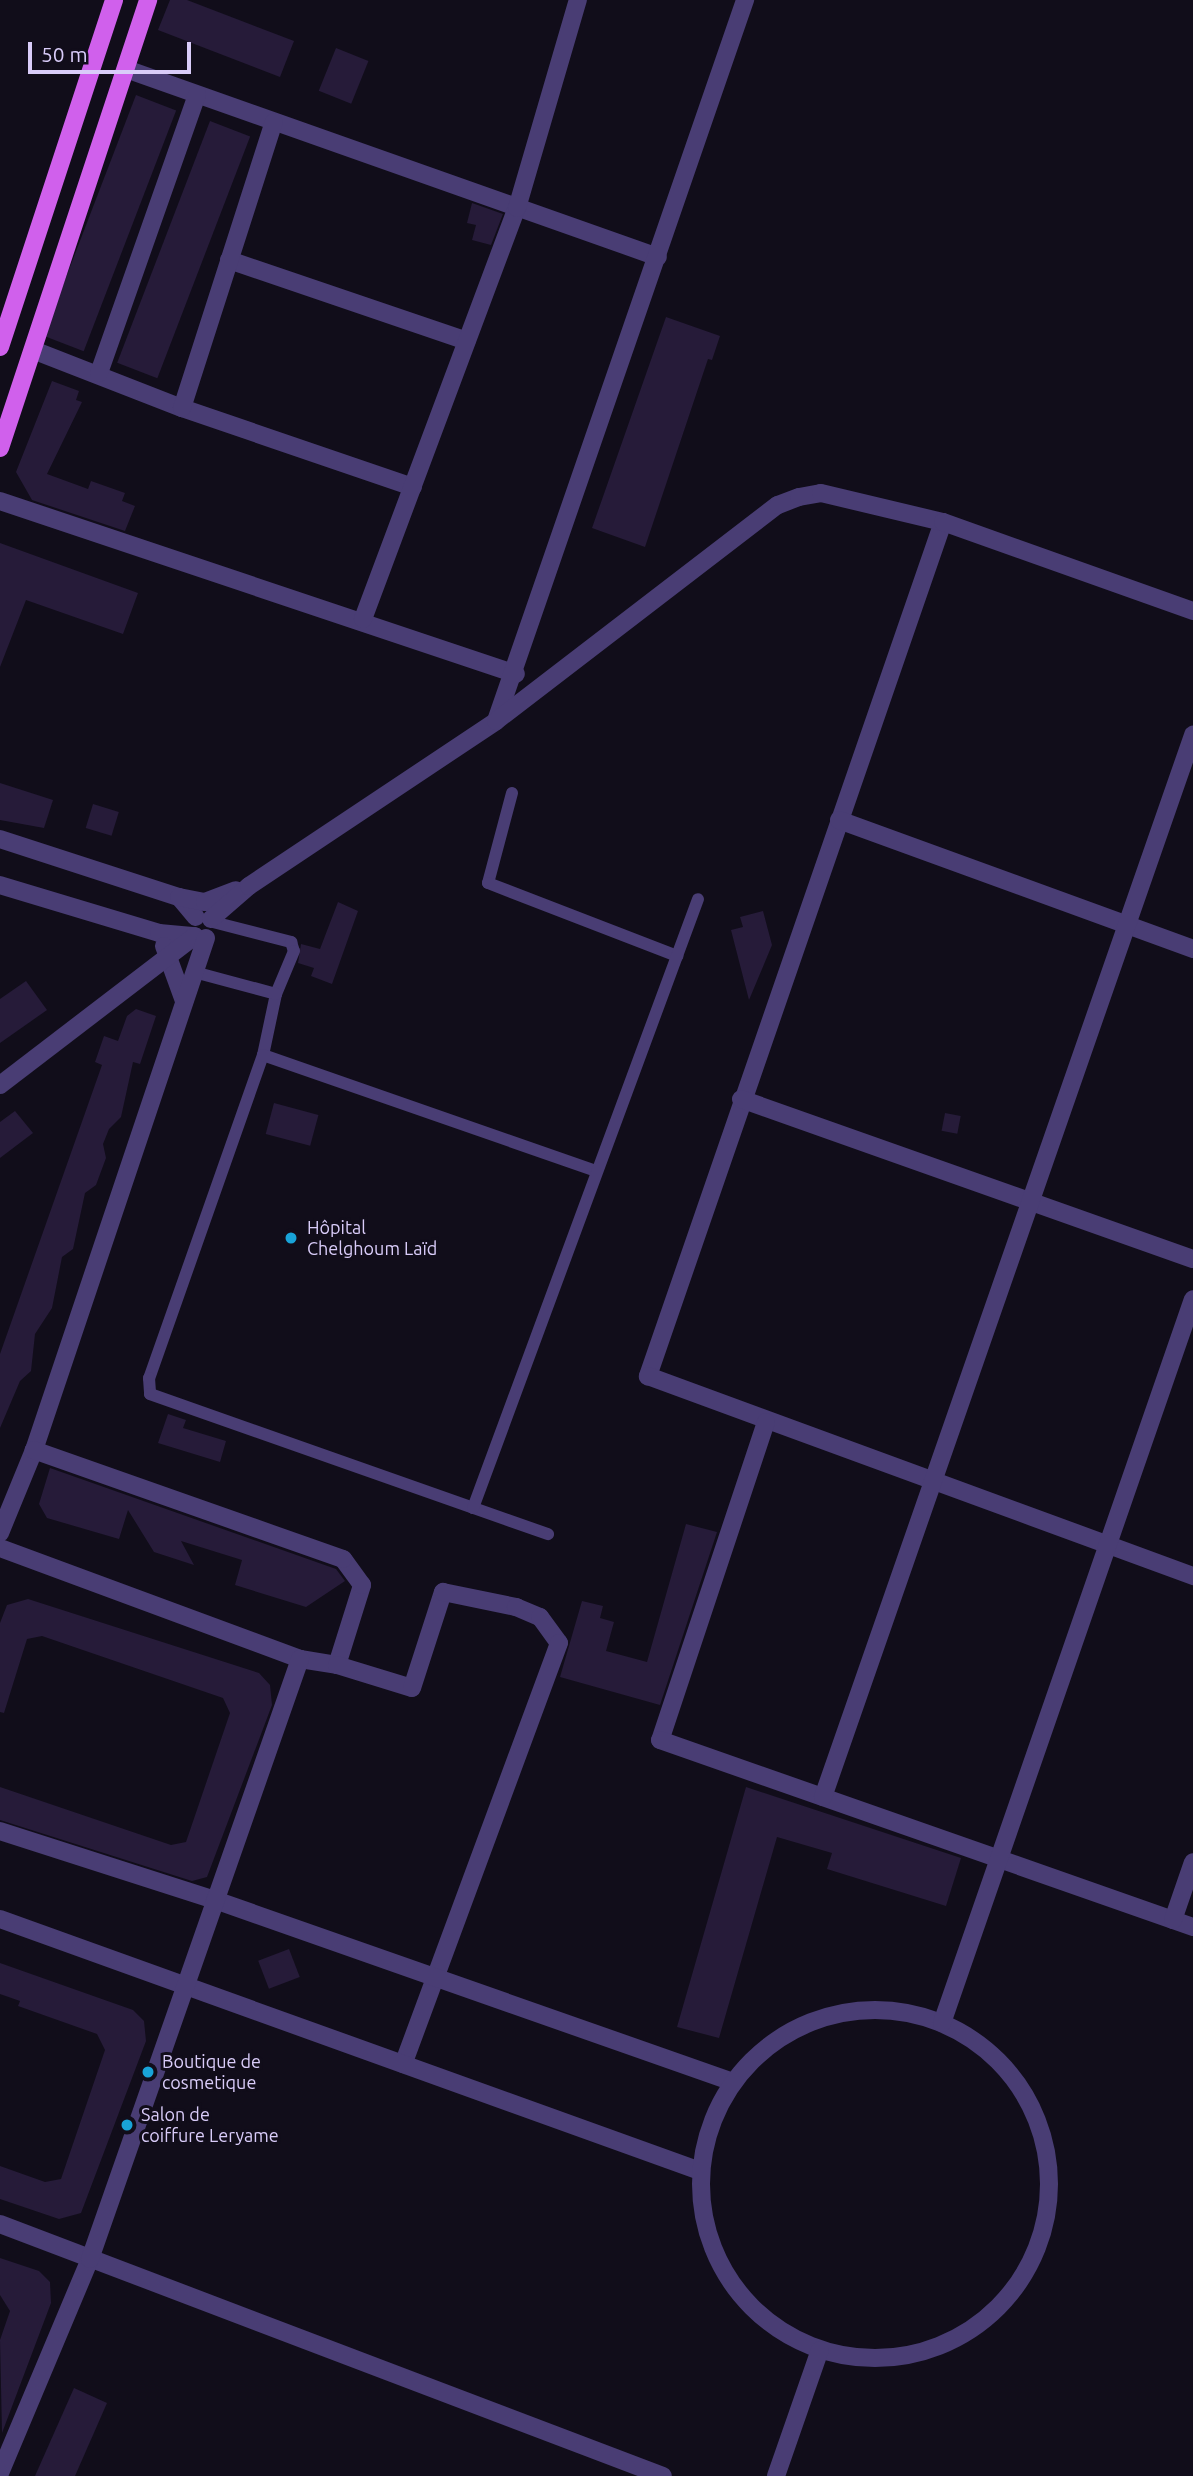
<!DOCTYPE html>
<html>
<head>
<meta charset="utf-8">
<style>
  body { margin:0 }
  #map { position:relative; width:1193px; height:2476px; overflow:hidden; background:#110d1a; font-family:Ubuntu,sans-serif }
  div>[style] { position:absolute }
  .building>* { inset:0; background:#261b39; transform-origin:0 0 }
  .service>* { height:12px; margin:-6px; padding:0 6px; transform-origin:6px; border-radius:6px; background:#493d74 }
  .minor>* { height:18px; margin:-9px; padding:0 9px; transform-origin:9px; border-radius:9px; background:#493d74 }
  .minor>.ring { margin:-9px; padding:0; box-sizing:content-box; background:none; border:18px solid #493d74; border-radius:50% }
  .primary>* { height:18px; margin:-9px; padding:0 9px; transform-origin:9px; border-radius:9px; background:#d060ec }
  .dots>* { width:19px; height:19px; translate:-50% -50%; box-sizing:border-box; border:4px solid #110d1a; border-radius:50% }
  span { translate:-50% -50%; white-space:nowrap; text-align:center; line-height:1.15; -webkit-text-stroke:6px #110d1a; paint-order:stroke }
  .poi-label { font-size:18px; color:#d9ccf9 }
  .left { translate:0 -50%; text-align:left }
  .scale { position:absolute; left:28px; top:42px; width:163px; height:32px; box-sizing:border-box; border:4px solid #d9ccf9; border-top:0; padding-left:9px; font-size:21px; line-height:24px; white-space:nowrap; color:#d9ccf9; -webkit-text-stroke:5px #110d1a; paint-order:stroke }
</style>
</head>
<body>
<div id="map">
  <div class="building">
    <i style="clip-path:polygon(170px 0,187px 0,294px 41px,280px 77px,158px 30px)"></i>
    <i style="left:336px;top:48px;width:35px;height:46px;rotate:22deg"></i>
    <i style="left:136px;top:95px;width:43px;height:258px;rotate:21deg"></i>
    <i style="left:210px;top:121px;width:43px;height:259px;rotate:21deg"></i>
    <i style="clip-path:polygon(472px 203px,503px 214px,491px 245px,472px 240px,476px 225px,467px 223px)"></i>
    <i style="clip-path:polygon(666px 317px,720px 336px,712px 360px,708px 359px,645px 547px,592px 528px)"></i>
    <i style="clip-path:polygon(52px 381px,79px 391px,76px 400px,82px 402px,47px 474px,88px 489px,91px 481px,125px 493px,122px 501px,135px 506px,125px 531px,32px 500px,16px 472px)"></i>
    <i style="clip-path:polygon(0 543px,138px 593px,123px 634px,26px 600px,0 667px)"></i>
    <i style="clip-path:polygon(0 783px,53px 800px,44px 828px,0 820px)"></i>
    <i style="left:93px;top:804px;width:27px;height:25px;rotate:17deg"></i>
    <i style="clip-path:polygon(338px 902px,358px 911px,332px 984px,311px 976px,314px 968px,298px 963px,301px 944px,320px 949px)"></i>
    <i style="clip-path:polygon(763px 911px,772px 945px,749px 1000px,731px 930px,743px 927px,740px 917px)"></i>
    <i style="clip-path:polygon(26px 981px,47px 1010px,0 1043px,0 999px)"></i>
    <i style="clip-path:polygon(136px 1009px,156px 1016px,140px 1064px,133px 1062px,121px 1117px,109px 1129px,103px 1144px,106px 1158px,96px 1185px,85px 1193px,73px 1249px,62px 1257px,52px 1308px,35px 1334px,31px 1371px,20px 1381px,0 1428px,0 1354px,102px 1065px,95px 1062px,104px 1036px,118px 1041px,127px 1016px)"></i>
    <i style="left:274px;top:1103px;width:46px;height:32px;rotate:15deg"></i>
    <i style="clip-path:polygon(15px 1111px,33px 1133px,0 1158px,0 1122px)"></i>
    <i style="left:945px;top:1113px;width:16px;height:18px;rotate:11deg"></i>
    <i style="clip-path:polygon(168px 1414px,186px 1420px,183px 1428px,226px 1441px,220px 1462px,158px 1443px)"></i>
    <i style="clip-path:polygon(50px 1468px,336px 1569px,345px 1581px,306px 1607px,235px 1585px,242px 1560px,181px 1541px,194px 1565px,154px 1552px,128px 1510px,119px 1539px,47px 1518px,39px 1504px)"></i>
    <i style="clip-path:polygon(686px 1524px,717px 1532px,660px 1705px,560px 1677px,582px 1601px,603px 1606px,600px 1618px,614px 1622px,606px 1651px,647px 1662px)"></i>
    <i style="clip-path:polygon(28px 1599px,259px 1673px,270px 1685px,272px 1705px,207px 1877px,192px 1881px,0 1820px,0 1787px,171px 1845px,186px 1842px,230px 1713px,223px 1698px,42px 1636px,27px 1639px,4px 1713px,0 1712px,0 1623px,7px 1605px)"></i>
    <i style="clip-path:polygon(746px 1787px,961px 1858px,946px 1906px,827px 1869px,832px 1853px,777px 1837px,719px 2038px,677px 2027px)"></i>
    <i style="left:289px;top:1949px;width:30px;height:33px;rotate:69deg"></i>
    <i style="clip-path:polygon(0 1963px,133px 2010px,144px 2021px,146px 2041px,81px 2213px,59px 2219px,0 2199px,0 2166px,45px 2182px,61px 2179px,105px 2050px,97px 2034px,18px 2006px,20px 2001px,0 1994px)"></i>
    <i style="clip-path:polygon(0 2258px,39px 2271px,50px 2282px,51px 2303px,2px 2433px,0 2340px,10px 2311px,0 2295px)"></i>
    <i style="clip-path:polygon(74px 2388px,107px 2403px,75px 2476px,35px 2476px)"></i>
  </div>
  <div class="service">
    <i style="left:512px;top:793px;width:93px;rotate:104.9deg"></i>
    <i style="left:488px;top:883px;width:203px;rotate:21.1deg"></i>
    <i style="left:213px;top:922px;width:81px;rotate:14.4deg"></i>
    <i style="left:291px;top:942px;width:9px;rotate:72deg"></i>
    <i style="left:294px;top:951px;width:47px;rotate:112.7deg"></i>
    <i style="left:276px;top:994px;width:62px;rotate:102deg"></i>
    <i style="left:263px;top:1055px;width:343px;rotate:109.4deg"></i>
    <i style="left:149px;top:1378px;width:16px;rotate:86deg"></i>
    <i style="left:150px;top:1394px;width:422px;rotate:19.4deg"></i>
    <i style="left:194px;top:972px;width:85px;rotate:15deg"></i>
    <i style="left:263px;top:1055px;width:353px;rotate:19.2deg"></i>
    <i style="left:473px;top:1508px;width:649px;rotate:-69.72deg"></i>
  </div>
  <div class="minor">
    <i style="left:126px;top:69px;width:564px;rotate:19.46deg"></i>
    <i style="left:229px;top:260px;width:251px;rotate:18.8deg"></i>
    <i style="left:33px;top:350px;width:160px;rotate:21.3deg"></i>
    <i style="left:182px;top:408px;width:244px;rotate:18.9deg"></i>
    <i style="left:99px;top:373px;width:295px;rotate:-70.6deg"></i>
    <i style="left:182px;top:408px;width:300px;rotate:-72.2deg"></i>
    <i style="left:0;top:501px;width:544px;rotate:18.53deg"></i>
    <i style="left:943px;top:522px;width:904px;rotate:109.06deg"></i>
    <i style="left:648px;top:1376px;width:581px;rotate:20.15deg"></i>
    <i style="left:363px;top:619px;width:439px;rotate:-69.5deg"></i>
    <i style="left:517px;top:208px;width:217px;rotate:-73.7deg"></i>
    <i style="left:497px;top:718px;width:760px;rotate:-70.94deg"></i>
    <i style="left:839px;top:820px;width:377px;rotate:20deg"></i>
    <i style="left:0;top:839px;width:188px;rotate:18deg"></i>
    <i style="left:179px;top:897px;width:26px;rotate:50deg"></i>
    <i style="left:0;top:885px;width:166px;rotate:16.8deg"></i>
    <i style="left:159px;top:933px;width:36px;rotate:5deg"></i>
    <i style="left:179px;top:897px;width:26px;rotate:11deg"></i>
    <i style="left:205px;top:902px;width:33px;rotate:-21deg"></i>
    <i style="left:211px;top:919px;width:50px;rotate:-41deg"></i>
    <i style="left:249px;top:886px;width:297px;rotate:-33.7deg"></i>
    <i style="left:496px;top:721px;width:355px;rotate:-37.5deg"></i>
    <i style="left:778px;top:505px;width:22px;rotate:-21deg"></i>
    <i style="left:799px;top:497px;width:22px;rotate:-10deg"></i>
    <i style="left:821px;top:493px;width:125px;rotate:13.4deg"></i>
    <i style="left:943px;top:522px;width:265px;rotate:19.6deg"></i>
    <i style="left:164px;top:946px;width:59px;rotate:70deg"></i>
    <i style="left:0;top:1085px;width:245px;rotate:-37.4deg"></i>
    <i style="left:741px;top:1099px;width:479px;rotate:19.5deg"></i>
    <i style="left:766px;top:1422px;width:335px;rotate:108.4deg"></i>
    <i style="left:660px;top:1740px;width:565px;rotate:19.33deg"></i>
    <i style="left:0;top:1533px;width:90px;rotate:-67.7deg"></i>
    <i style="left:34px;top:1450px;width:540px;rotate:-71.43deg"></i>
    <i style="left:0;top:1548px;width:320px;rotate:20.3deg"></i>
    <i style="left:300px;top:1659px;width:37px;rotate:9deg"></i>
    <i style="left:337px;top:1665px;width:84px;rotate:-72.6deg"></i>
    <i style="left:362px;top:1585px;width:32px;rotate:-126deg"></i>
    <i style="left:343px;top:1559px;width:328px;rotate:-160.6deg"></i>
    <i style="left:337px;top:1665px;width:78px;rotate:17deg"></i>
    <i style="left:412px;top:1688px;width:101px;rotate:-72.1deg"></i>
    <i style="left:443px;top:1592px;width:75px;rotate:11.6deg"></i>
    <i style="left:516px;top:1607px;width:26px;rotate:23deg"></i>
    <i style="left:540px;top:1617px;width:32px;rotate:54deg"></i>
    <i style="left:559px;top:1643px;width:449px;rotate:110.3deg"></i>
    <i style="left:823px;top:1797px;width:1125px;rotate:-70.79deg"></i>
    <i style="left:0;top:1831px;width:226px;rotate:17.8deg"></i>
    <i style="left:215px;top:1900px;width:549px;rotate:19.36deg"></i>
    <i style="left:0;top:1919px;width:744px;rotate:19.8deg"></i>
    <i style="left:1173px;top:1920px;width:61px;rotate:-71deg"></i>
    <i class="ring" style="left:701px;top:2010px;width:330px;height:330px"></i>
    <i style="left:942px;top:2023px;width:766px;rotate:-70.88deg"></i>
    <i style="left:0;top:2224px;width:709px;rotate:20.81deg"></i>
    <i style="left:0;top:2473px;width:232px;rotate:-67.2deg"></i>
    <i style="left:90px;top:2259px;width:636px;rotate:-70.71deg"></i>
    <i style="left:776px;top:2476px;width:133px;rotate:-70.8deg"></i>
  </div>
  <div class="primary">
    <i style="left:0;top:347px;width:365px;rotate:-71.8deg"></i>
    <i style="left:0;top:448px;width:472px;rotate:-71.7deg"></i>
  </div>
  <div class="dots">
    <i style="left:291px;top:1238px;background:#19a3d8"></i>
    <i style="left:148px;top:2072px;background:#19a3d8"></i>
    <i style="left:127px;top:2125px;background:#19a3d8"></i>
  </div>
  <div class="poi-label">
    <span class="left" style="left:307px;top:1238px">Hôpital<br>Chelghoum Laïd</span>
    <span class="left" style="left:162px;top:2072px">Boutique de<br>cosmetique</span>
    <span class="left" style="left:141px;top:2125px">Salon de<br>coiffure Leryame</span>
  </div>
  <div class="scale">50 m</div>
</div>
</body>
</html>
